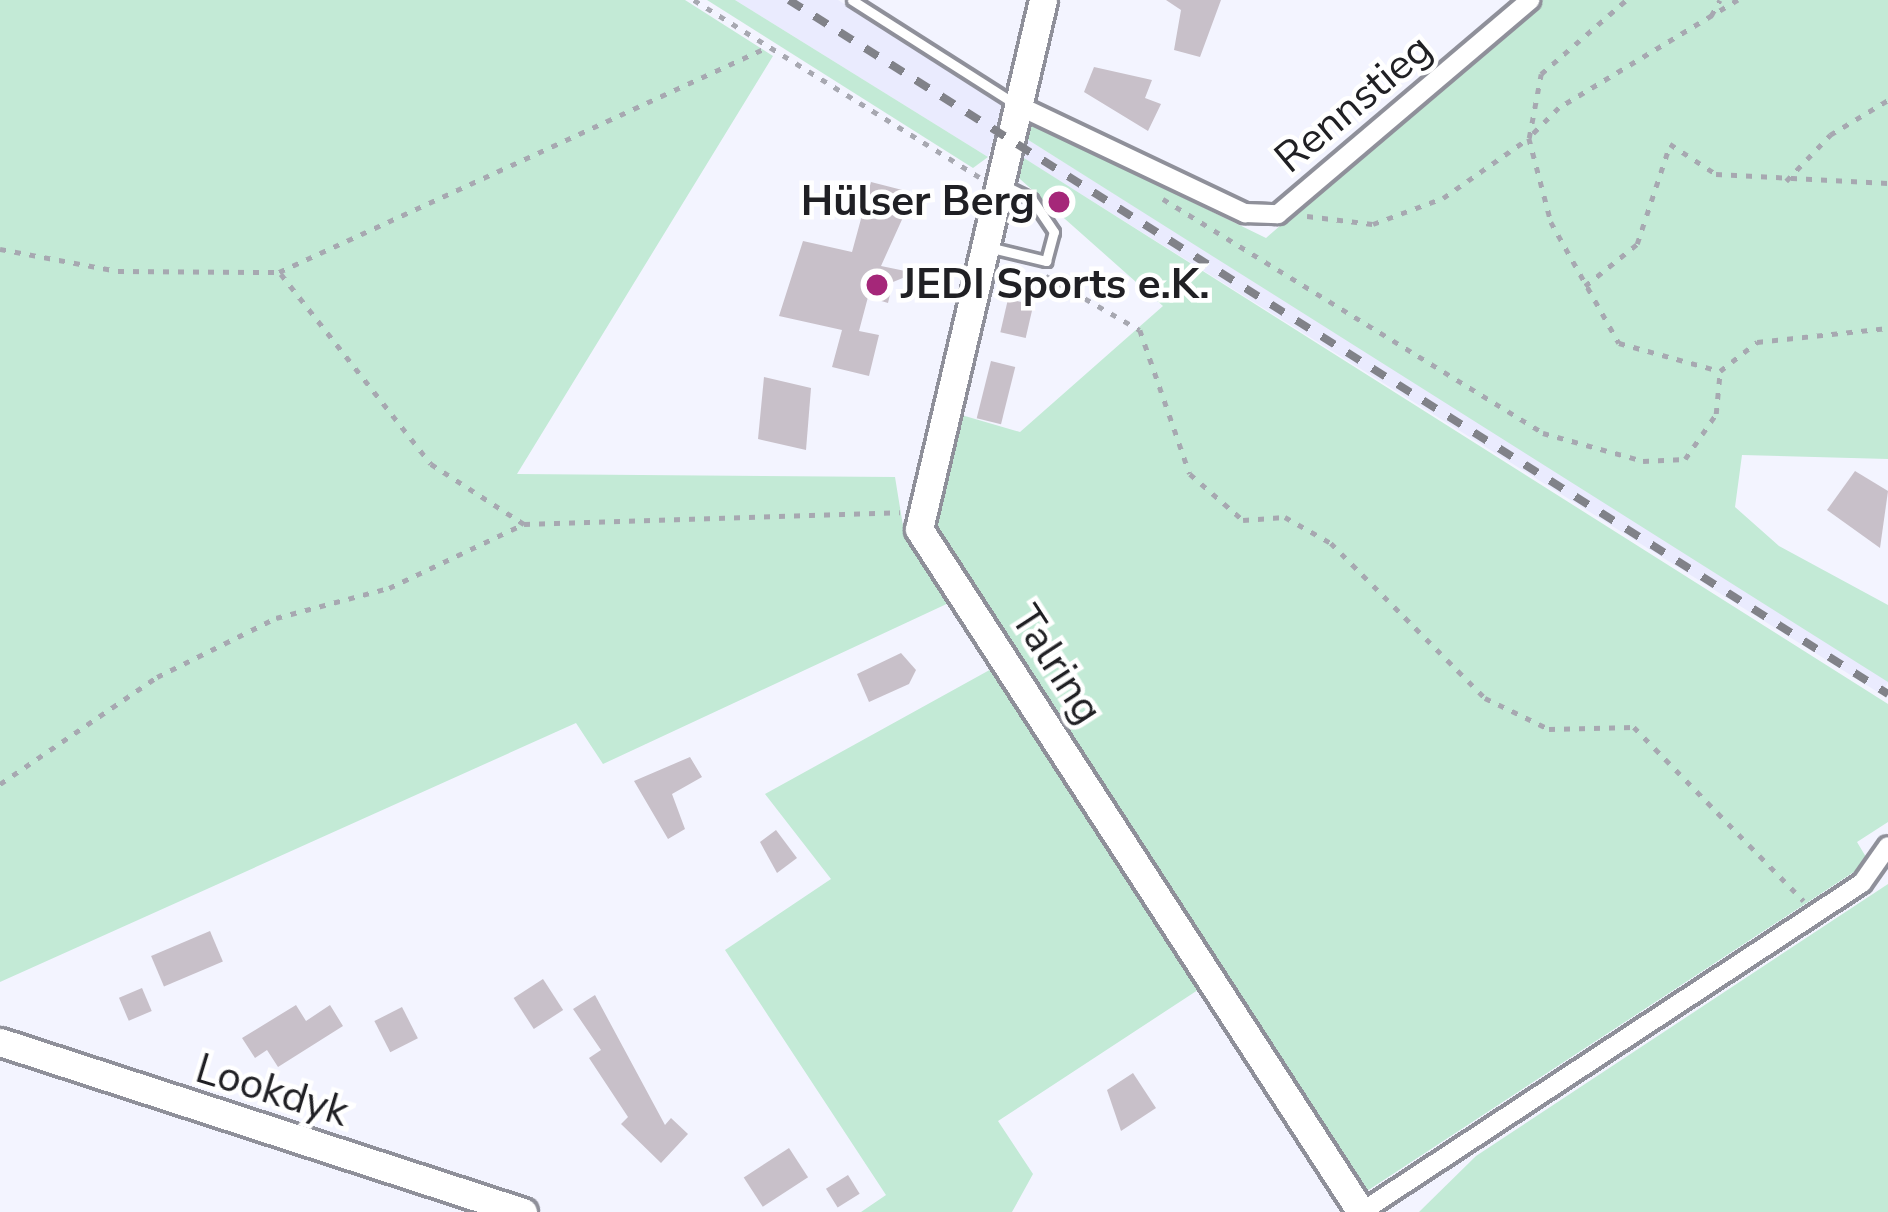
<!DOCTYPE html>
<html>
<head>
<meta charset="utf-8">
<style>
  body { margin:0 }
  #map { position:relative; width:1888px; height:1212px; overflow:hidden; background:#f3f4ff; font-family:"Nunito Sans",sans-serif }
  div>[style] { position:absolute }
  .built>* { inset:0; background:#eaebfe; transform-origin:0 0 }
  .green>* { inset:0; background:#c3ead6 }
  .building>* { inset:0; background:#c8c0c9; transform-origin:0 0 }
  .path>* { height:4.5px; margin-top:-2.25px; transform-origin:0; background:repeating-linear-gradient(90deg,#a7a8b1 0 6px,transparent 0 15px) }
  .roads { filter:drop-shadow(3px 0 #8f909a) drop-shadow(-3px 0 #8f909a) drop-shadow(0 3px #8f909a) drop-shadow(0 -3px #8f909a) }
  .lane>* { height:9px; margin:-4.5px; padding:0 4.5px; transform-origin:4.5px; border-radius:4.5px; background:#fff }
  .street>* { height:18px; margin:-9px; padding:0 9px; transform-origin:9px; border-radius:9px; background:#fff }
  .secondary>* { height:27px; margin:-13.5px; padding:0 13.5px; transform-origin:13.5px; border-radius:13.5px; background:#fff }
  .rail>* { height:8px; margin-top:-4px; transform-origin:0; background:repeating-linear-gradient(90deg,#818289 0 15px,transparent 0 30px) }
  .dots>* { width:33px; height:33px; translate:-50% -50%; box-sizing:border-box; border:6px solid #fff; border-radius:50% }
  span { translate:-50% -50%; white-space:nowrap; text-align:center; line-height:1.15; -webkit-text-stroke:9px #fff; paint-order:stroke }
  .street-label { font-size:42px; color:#202024 }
  .poi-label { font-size:42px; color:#202024; font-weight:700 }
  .right { translate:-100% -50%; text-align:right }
  .left { translate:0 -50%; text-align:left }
</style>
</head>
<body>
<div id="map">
  <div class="built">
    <i style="clip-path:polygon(735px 0,838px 0,1004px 104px,988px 157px)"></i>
    <i style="left:1022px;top:136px;width:1024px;height:18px;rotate:32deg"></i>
  </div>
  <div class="green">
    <i style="clip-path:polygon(0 0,685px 0,773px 56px,517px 474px,895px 477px,903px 526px,953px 601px,603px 764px,576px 723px,0 982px)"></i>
    <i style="clip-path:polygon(707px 0,735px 0,988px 157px,973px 168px)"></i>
    <i style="clip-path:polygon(1541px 0,1888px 0,1888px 459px,1742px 455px,1735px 507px,1779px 546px,1888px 605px,1888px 682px,1022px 136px,1026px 121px,1266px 238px)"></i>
    <i style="clip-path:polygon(1016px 153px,1888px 704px,1888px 822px,1857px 842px,1869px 862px,1367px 1191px,940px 536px,934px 507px,958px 414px,1020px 432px,1163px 306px,1011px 171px)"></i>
    <i style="clip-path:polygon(995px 667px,1204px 986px,998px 1121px,1033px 1174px,1012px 1212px,861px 1212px,886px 1195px,725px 950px,831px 879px,765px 794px)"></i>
    <i style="clip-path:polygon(1888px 884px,1888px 1212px,1419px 1212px,1476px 1156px)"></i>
  </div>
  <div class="building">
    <i style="clip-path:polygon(1166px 0,1221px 0,1200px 57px,1174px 50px,1181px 10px)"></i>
    <i style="clip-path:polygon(1094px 67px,1152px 80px,1145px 98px,1161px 104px,1148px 131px,1084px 92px)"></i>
    <i style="clip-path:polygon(871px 182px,914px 193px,881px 266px,915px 273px,893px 282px,888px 303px,868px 297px,859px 331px,879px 335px,869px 376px,832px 367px,842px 330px,779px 316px,803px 241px,852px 252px)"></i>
    <i style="left:1008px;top:299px;width:26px;height:34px;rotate:13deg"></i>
    <i style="left:991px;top:361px;width:25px;height:59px;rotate:14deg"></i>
    <i style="clip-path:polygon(764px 377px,811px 388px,806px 450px,758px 439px)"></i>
    <i style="clip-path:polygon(1855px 471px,1888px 491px,1880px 548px,1827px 510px)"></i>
    <i style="clip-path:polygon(901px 653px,916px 670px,909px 684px,869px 702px,857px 674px)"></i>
    <i style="clip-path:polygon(690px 757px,702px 777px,672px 794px,685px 829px,668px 839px,634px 781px)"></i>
    <i style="clip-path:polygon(776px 830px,797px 858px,777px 873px,760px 842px)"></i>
    <i style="left:210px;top:931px;width:33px;height:64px;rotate:67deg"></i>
    <i style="left:543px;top:979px;width:37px;height:35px;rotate:57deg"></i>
    <i style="left:142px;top:988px;width:25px;height:25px;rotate:67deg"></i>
    <i style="clip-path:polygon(595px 995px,665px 1125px,671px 1118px,688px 1134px,661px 1163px,621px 1124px,628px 1117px,589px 1058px,601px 1050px,573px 1009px)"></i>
    <i style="clip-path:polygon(296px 1005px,306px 1021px,330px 1005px,343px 1026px,278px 1067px,267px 1050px,255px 1058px,242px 1038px)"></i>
    <i style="left:402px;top:1007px;width:35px;height:31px;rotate:63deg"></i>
    <i style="clip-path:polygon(1133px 1073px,1156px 1108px,1121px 1131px,1107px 1090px)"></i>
    <i style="left:789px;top:1148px;width:35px;height:54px;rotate:57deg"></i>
    <i style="left:848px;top:1175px;width:22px;height:26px;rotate:58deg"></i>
  </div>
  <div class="path">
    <i style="left:694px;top:0;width:336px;rotate:31.8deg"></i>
    <i style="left:1738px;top:0;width:209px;rotate:148.9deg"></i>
    <i style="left:1559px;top:108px;width:42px;rotate:135deg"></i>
    <i style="left:1529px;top:138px;width:87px;rotate:75.3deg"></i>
    <i style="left:1551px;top:222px;width:139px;rotate:60.7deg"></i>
    <i style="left:1619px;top:343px;width:105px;rotate:15.5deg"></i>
    <i style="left:1720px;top:371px;width:47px;rotate:-38.1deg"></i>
    <i style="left:1757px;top:342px;width:132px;rotate:-6.1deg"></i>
    <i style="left:1711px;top:16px;width:18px;rotate:-61deg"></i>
    <i style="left:1786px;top:181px;width:64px;rotate:-46.3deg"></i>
    <i style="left:1830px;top:135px;width:68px;rotate:-31.1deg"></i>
    <i style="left:1163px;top:199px;width:446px;rotate:31.6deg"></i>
    <i style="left:1543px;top:433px;width:104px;rotate:15.6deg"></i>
    <i style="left:1643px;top:461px;width:42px;rotate:-2.7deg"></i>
    <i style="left:1685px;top:459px;width:55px;rotate:-55.4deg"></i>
    <i style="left:1716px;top:414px;width:43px;rotate:-84.7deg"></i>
    <i style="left:1307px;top:216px;width:66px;rotate:6.9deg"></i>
    <i style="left:1373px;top:224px;width:75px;rotate:-20.4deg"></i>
    <i style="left:1443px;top:198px;width:105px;rotate:-34.9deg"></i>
    <i style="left:1529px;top:138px;width:65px;rotate:-79.4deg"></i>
    <i style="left:1541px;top:74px;width:113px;rotate:-41deg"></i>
    <i style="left:0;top:249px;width:120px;rotate:10.6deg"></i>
    <i style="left:118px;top:271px;width:161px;rotate:0.4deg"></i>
    <i style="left:279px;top:272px;width:538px;rotate:-24.71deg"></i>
    <i style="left:281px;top:274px;width:242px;rotate:51.7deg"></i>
    <i style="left:431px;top:464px;width:111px;rotate:32.8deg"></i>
    <i style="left:1046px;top:276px;width:108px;rotate:29.9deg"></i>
    <i style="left:1140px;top:330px;width:152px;rotate:70.9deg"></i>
    <i style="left:1190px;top:474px;width:70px;rotate:41deg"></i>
    <i style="left:1243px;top:520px;width:42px;rotate:-4.1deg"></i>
    <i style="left:1285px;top:517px;width:53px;rotate:29.5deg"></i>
    <i style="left:1331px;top:543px;width:218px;rotate:45.2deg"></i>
    <i style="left:1485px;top:698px;width:71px;rotate:25.8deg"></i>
    <i style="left:1549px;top:729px;width:85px;rotate:-1.3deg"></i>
    <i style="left:1634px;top:727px;width:243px;rotate:45.7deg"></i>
    <i style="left:1585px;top:286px;width:67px;rotate:-38.9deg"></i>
    <i style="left:1637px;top:244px;width:105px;rotate:-71.7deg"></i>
    <i style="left:1670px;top:144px;width:55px;rotate:33.1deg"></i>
    <i style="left:1716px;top:174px;width:172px;rotate:3deg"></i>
    <i style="left:0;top:784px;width:190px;rotate:-34.3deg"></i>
    <i style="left:157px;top:677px;width:133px;rotate:-26.4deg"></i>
    <i style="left:276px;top:618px;width:117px;rotate:-14.9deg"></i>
    <i style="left:389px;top:588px;width:149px;rotate:-25.4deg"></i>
    <i style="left:524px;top:524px;width:376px;rotate:-1.8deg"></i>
  </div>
  <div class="roads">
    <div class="lane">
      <i style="left:852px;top:0;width:193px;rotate:32.5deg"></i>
      <i style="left:992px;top:248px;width:56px;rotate:13.5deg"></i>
      <i style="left:1046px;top:261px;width:30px;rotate:-75deg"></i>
      <i style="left:1054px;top:232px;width:40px;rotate:-124deg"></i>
      <i style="left:1032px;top:199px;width:30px;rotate:-154deg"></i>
    </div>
    <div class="street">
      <i style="left:1015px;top:104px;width:255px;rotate:25.4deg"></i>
      <i style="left:1245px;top:213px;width:33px;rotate:2deg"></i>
      <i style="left:1278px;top:214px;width:331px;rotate:-40.3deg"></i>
      <i style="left:1363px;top:1211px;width:597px;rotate:-33.32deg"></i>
      <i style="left:1862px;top:883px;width:45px;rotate:-54.9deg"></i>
    </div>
    <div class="secondary">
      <i style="left:1043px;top:0;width:543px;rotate:103.19deg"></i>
      <i style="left:919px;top:529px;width:814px;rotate:57.09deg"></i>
      <i style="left:0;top:1042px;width:550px;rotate:18.01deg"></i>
    </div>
  </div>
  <div class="rail">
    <i style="left:789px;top:0;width:1300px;rotate:32.27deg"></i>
  </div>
  <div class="dots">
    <i style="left:1059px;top:202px;background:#a52779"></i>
    <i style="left:877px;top:285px;background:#a52779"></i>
  </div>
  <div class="street-label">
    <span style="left:1354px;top:104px;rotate:-40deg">Rennstieg</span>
    <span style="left:1056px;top:665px;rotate:57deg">Talring</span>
    <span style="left:272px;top:1091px;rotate:17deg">Lookdyk</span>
  </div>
  <div class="poi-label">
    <span class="right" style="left:1035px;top:202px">Hülser Berg</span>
    <span class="left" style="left:901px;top:285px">JEDI Sports e.K.</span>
  </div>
</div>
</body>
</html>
